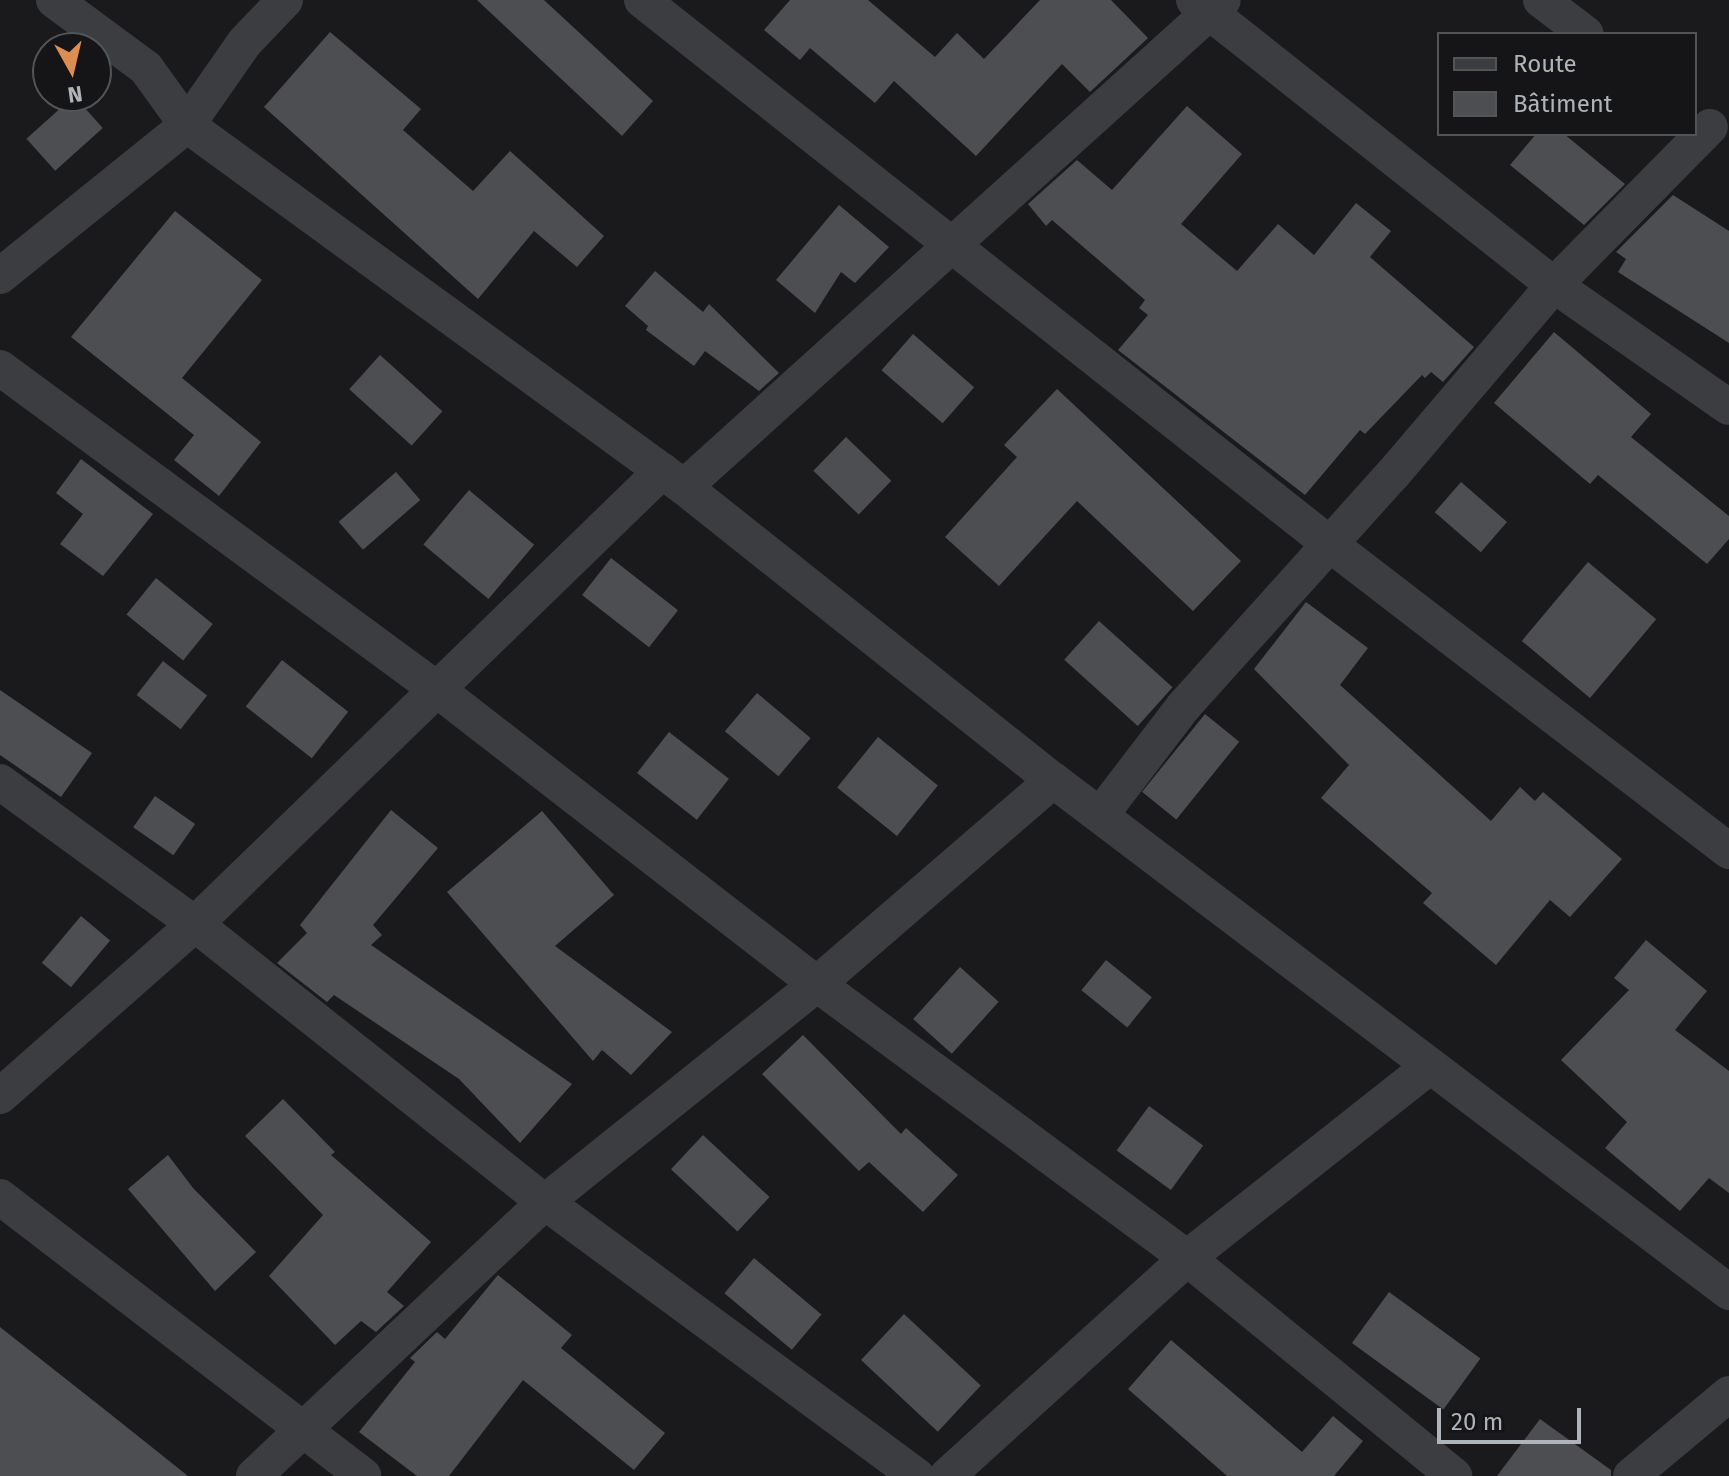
<!DOCTYPE html>
<html>
<head>
<meta charset="utf-8">
<style>
  body { margin:0 }
  #map { position:relative; width:1729px; height:1476px; overflow:hidden; background:#1a1a1c; font-family:"Fira Sans",sans-serif }
  div>[style] { position:absolute }
  .building>* { inset:0; background:#4c4e51; transform-origin:0 0 }
  .minor>* { height:36px; margin:-18px; padding:0 18px; transform-origin:18px; border-radius:18px; background:#3b3d40 }
  span { translate:-50% -50%; white-space:nowrap; text-align:center; line-height:1.15; -webkit-text-stroke:6px #151517; paint-order:stroke }
  .legend { position:absolute; left:1437px; top:32px; width:260px; height:104px; box-sizing:border-box; background:#151517; border:2px solid #525558; margin:0; padding:10px 14px; list-style:none; font-size:24px; color:#aeb4ba }
  .legend li { display:flex; align-items:center; gap:16px; height:40px }
  .legend b { width:40px; border:2px solid #525558 }
  .north { position:absolute; left:32px; top:32px; width:80px; height:80px; box-sizing:border-box; background:#151517; border:2px solid #525558; border-radius:50%; rotate:172deg; font-size:22px; font-weight:700; line-height:32px; text-align:center; color:#aeb4ba }
  .north::after { content:''; display:block; margin:auto; width:28px; height:36px; background:#dc8d52; clip-path:polygon(50% 0,100% 100%,50% 72%,0 100%) }
  .scale { position:absolute; left:1437px; top:1408px; width:144px; height:36px; box-sizing:border-box; border:4px solid #aeb4ba; border-top:0; padding-left:10px; font-size:24px; line-height:28px; white-space:nowrap; color:#aeb4ba; -webkit-text-stroke:6px #151517; paint-order:stroke }
</style>
</head>
<body>
<div id="map">
  <div class="building">
    <i style="clip-path:polygon(477px 0,544px 0,653px 101px,622px 136px)"></i>
    <i style="clip-path:polygon(790px 0,868px 0,935px 57px,957px 33px,984px 59px,1040px 0,1111px 0,1148px 38px,1090px 92px,1062px 64px,976px 156px,894px 81px,875px 103px,810px 48px,800px 60px,764px 30px)"></i>
    <i style="clip-path:polygon(330px 32px,421px 109px,403px 130px,473px 191px,510px 151px,604px 236px,577px 267px,534px 231px,478px 299px,264px 107px)"></i>
    <i style="left:74px;top:96px;width:43px;height:64px;rotate:48deg"></i>
    <i style="clip-path:polygon(1187px 106px,1242px 154px,1181px 224px,1237px 271px,1278px 224px,1314px 255px,1356px 203px,1391px 231px,1370px 257px,1474px 347px,1443px 382px,1431px 372px,1425px 378px,1422px 375px,1365px 434px,1360px 430px,1305px 495px,1118px 350px,1148px 315px,1139px 308px,1145px 300px,1052px 220px,1046px 226px,1028px 204px,1077px 160px,1112px 190px)"></i>
    <i style="clip-path:polygon(1536px 134px,1564px 134px,1625px 184px,1584px 225px,1510px 165px)"></i>
    <i style="clip-path:polygon(1673px 195px,1729px 231px,1729px 343px,1618px 272px,1626px 259px,1616px 252px)"></i>
    <i style="clip-path:polygon(839px 205px,889px 247px,855px 283px,841px 272px,815px 313px,776px 280px)"></i>
    <i style="clip-path:polygon(175px 211px,262px 280px,182px 378px,261px 442px,219px 496px,174px 460px,194px 435px,71px 337px)"></i>
    <i style="clip-path:polygon(655px 271px,703px 312px,709px 304px,779px 373px,759px 391px,705px 351px,694px 366px,646px 330px,648px 326px,625px 306px)"></i>
    <i style="clip-path:polygon(1554px 332px,1651px 414px,1631px 437px,1729px 516px,1729px 539px,1707px 564px,1598px 475px,1590px 484px,1494px 403px)"></i>
    <i style="left:913px;top:334px;width:81px;height:48px;rotate:41deg"></i>
    <i style="left:380px;top:355px;width:84px;height:46px;rotate:42deg"></i>
    <i style="clip-path:polygon(1057px 389px,1241px 561px,1193px 611px,1077px 501px,999px 586px,945px 537px,1017px 457px,1004px 445px)"></i>
    <i style="left:846px;top:437px;width:63px;height:47px;rotate:44deg"></i>
    <i style="clip-path:polygon(81px 459px,153px 514px,103px 576px,60px 544px,83px 514px,56px 493px)"></i>
    <i style="left:396px;top:472px;width:37px;height:76px;rotate:49deg"></i>
    <i style="left:1461px;top:482px;width:61px;height:40px;rotate:41deg"></i>
    <i style="left:469px;top:490px;width:85px;height:71px;rotate:40deg"></i>
    <i style="left:611px;top:558px;width:85px;height:47px;rotate:38deg"></i>
    <i style="left:1588px;top:562px;width:89px;height:103px;rotate:40deg"></i>
    <i style="left:156px;top:578px;width:73px;height:47px;rotate:39deg"></i>
    <i style="clip-path:polygon(1306px 602px,1368px 648px,1340px 685px,1491px 821px,1520px 787px,1535px 801px,1543px 792px,1622px 859px,1570px 917px,1550px 900px,1496px 965px,1423px 903px,1432px 893px,1321px 798px,1349px 765px,1254px 669px)"></i>
    <i style="left:1099px;top:621px;width:99px;height:52px;rotate:42deg"></i>
    <i style="left:282px;top:660px;width:84px;height:59px;rotate:38deg"></i>
    <i style="left:163px;top:661px;width:56px;height:43px;rotate:38deg"></i>
    <i style="clip-path:polygon(0 690px,92px 753px,61px 797px,0 755px)"></i>
    <i style="left:757px;top:693px;width:70px;height:50px;rotate:40deg"></i>
    <i style="left:1205px;top:714px;width:44px;height:100px;rotate:39deg"></i>
    <i style="left:669px;top:732px;width:76px;height:52px;rotate:38deg"></i>
    <i style="left:878px;top:737px;width:77px;height:65px;rotate:39deg"></i>
    <i style="left:155px;top:796px;width:49px;height:38px;rotate:35deg"></i>
    <i style="clip-path:polygon(391px 810px,438px 848px,373px 925px,382px 935px,371px 945px,572px 1084px,520px 1143px,459px 1079px,334px 995px,327px 1002px,277px 963px,307px 933px,300px 925px)"></i>
    <i style="clip-path:polygon(542px 811px,614px 895px,555px 946px,672px 1032px,631px 1075px,602px 1050px,593px 1061px,447px 892px)"></i>
    <i style="left:81px;top:916px;width:38px;height:61px;rotate:40deg"></i>
    <i style="clip-path:polygon(1646px 940px,1707px 991px,1675px 1030px,1729px 1071px,1729px 1193px,1709px 1178px,1680px 1211px,1605px 1148px,1627px 1122px,1561px 1060px,1629px 990px,1614px 978px)"></i>
    <i style="left:1106px;top:960px;width:59px;height:39px;rotate:39deg"></i>
    <i style="left:960px;top:967px;width:52px;height:70px;rotate:42deg"></i>
    <i style="clip-path:polygon(803px 1035px,901px 1134px,906px 1128px,958px 1175px,923px 1212px,869px 1162px,859px 1171px,762px 1074px)"></i>
    <i style="clip-path:polygon(283px 1099px,335px 1152px,331px 1155px,431px 1242px,387px 1292px,404px 1306px,376px 1332px,361px 1321px,335px 1345px,269px 1276px,323px 1215px,245px 1136px)"></i>
    <i style="left:1149px;top:1106px;width:67px;height:55px;rotate:36deg"></i>
    <i style="left:703px;top:1135px;width:91px;height:47px;rotate:43deg"></i>
    <i style="clip-path:polygon(168px 1155px,193px 1188px,256px 1252px,215px 1291px,128px 1189px)"></i>
    <i style="left:754px;top:1258px;width:88px;height:46px;rotate:40deg"></i>
    <i style="clip-path:polygon(498px 1275px,572px 1335px,561px 1348px,665px 1433px,634px 1470px,523px 1380px,449px 1476px,417px 1476px,359px 1432px,415px 1362px,410px 1358px,437px 1332px,445px 1339px)"></i>
    <i style="left:1389px;top:1292px;width:113px;height:63px;rotate:36deg"></i>
    <i style="left:904px;top:1314px;width:105px;height:63px;rotate:43deg"></i>
    <i style="clip-path:polygon(0 1327px,109px 1413px,188px 1476px,0 1476px)"></i>
    <i style="clip-path:polygon(1171px 1340px,1302px 1452px,1333px 1416px,1363px 1441px,1334px 1476px,1227px 1476px,1128px 1389px)"></i>
    <i style="clip-path:polygon(1540px 1419px,1611px 1470px,1611px 1476px,1497px 1476px)"></i>
  </div>
  <div class="minor">
    <i style="left:54px;top:0;width:114px;rotate:36.5deg"></i>
    <i style="left:146px;top:68px;width:70px;rotate:54.3deg"></i>
    <i style="left:187px;top:125px;width:615px;rotate:36.07deg"></i>
    <i style="left:684px;top:487px;width:471px;rotate:38.5deg"></i>
    <i style="left:1053px;top:780px;width:848px;rotate:37.14deg"></i>
    <i style="left:642px;top:0;width:873px;rotate:38.35deg"></i>
    <i style="left:1327px;top:542px;width:507px;rotate:37.55deg"></i>
    <i style="left:1194px;top:0;width:459px;rotate:38.4deg"></i>
    <i style="left:1554px;top:285px;width:213px;rotate:34.9deg"></i>
    <i style="left:1541px;top:0;width:56px;rotate:37.1deg"></i>
    <i style="left:0;top:276px;width:240px;rotate:-38.9deg"></i>
    <i style="left:187px;top:125px;width:101px;rotate:-55.1deg"></i>
    <i style="left:245px;top:42px;width:58px;rotate:-46.4deg"></i>
    <i style="left:0;top:368px;width:540px;rotate:36.34deg"></i>
    <i style="left:435px;top:688px;width:483px;rotate:37.8deg"></i>
    <i style="left:817px;top:984px;width:460px;rotate:36.5deg"></i>
    <i style="left:1187px;top:1258px;width:345px;rotate:39.2deg"></i>
    <i style="left:684px;top:487px;width:726px;rotate:-42.1deg"></i>
    <i style="left:0;top:782px;width:241px;rotate:36.1deg"></i>
    <i style="left:195px;top:924px;width:447px;rotate:38.5deg"></i>
    <i style="left:545px;top:1202px;width:462px;rotate:36.4deg"></i>
    <i style="left:1102px;top:813px;width:133px;rotate:-52.6deg"></i>
    <i style="left:1183px;top:707px;width:314px;rotate:-48deg"></i>
    <i style="left:1393px;top:474px;width:248px;rotate:-49.6deg"></i>
    <i style="left:1554px;top:285px;width:222px;rotate:-45.4deg"></i>
    <i style="left:0;top:1096px;width:260px;rotate:-41.4deg"></i>
    <i style="left:195px;top:924px;width:651px;rotate:-44.13deg"></i>
    <i style="left:0;top:1197px;width:458px;rotate:37.5deg"></i>
    <i style="left:254px;top:1476px;width:400px;rotate:-43.3deg"></i>
    <i style="left:545px;top:1202px;width:349px;rotate:-38.7deg"></i>
    <i style="left:817px;top:984px;width:312px;rotate:-40.8deg"></i>
    <i style="left:947px;top:1476px;width:324px;rotate:-42.2deg"></i>
    <i style="left:1187px;top:1258px;width:310px;rotate:-38.3deg"></i>
    <i style="left:1631px;top:1476px;width:128px;rotate:-39.9deg"></i>
  </div>
  <ul class="legend">
  <li><b style="height:10px;background:#3b3d40"></b>Route</li>
  <li><b style="height:22px;background:#4c4e51"></b>Bâtiment</li>
  </ul>
  <div class="north">N</div>
  <div class="scale">20 m</div>
</div>
</body>
</html>
